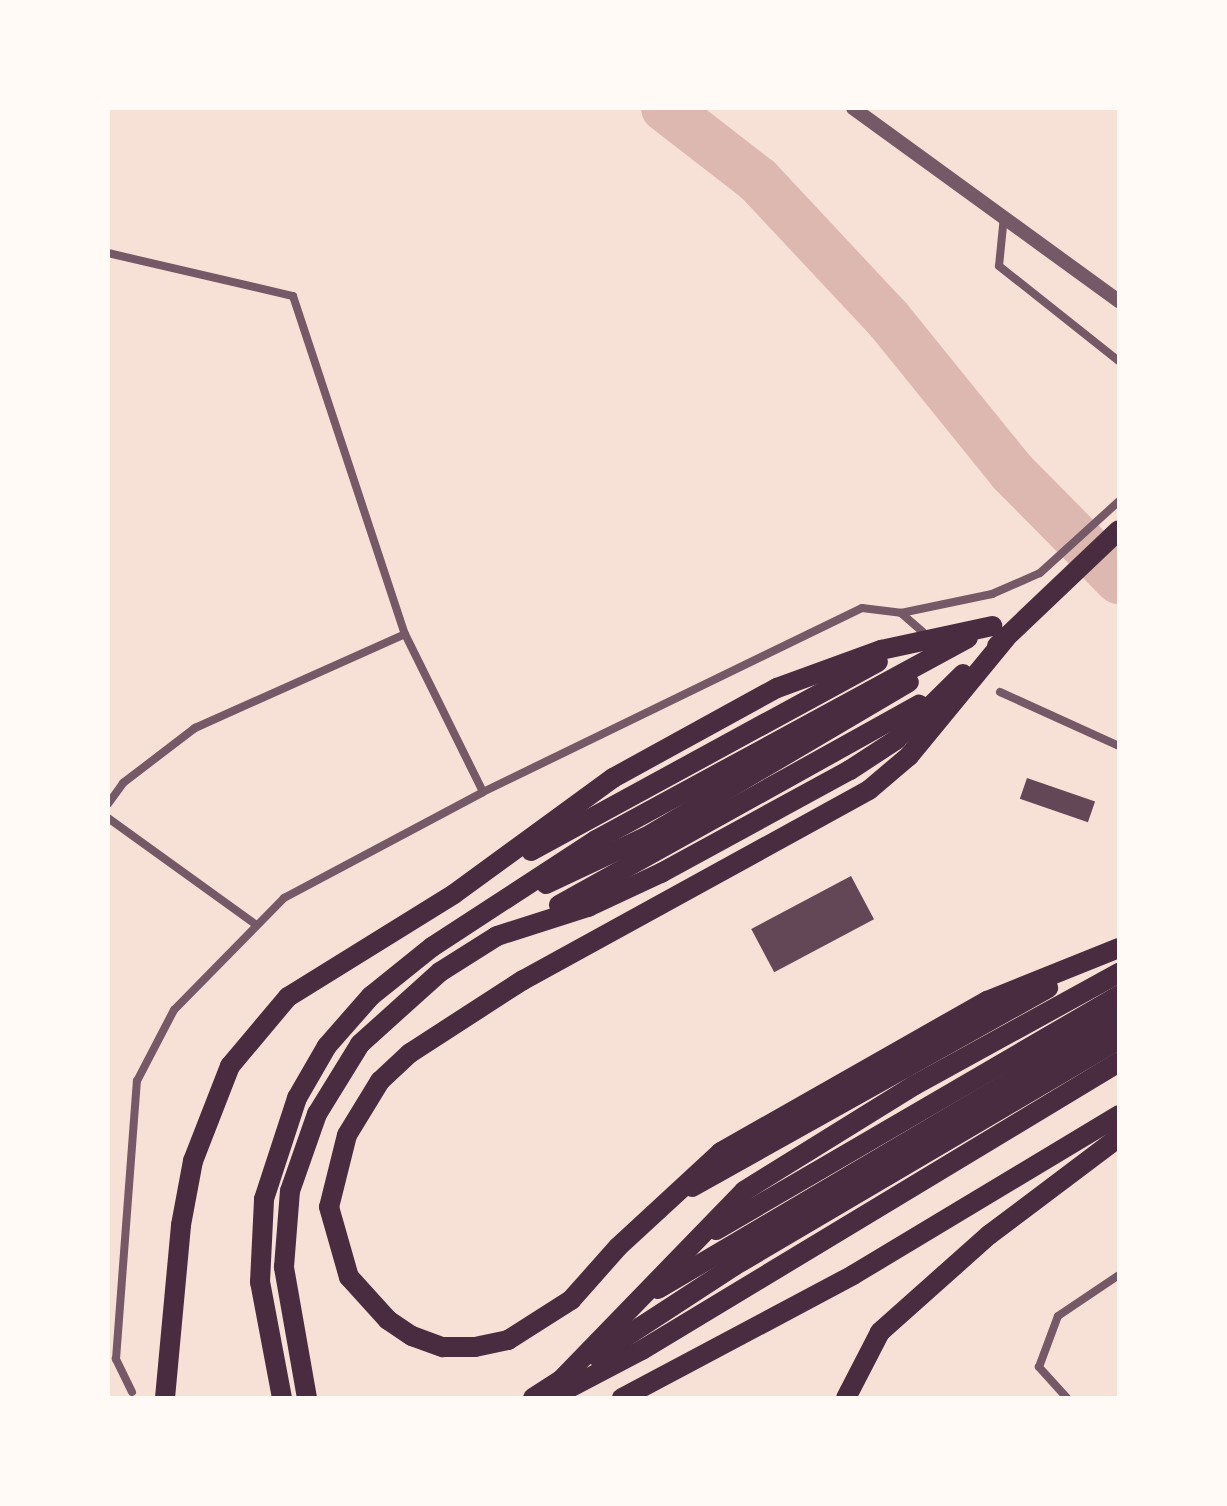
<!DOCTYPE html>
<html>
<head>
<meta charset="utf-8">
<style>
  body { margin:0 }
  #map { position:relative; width:1227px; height:1506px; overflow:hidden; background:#f7e1d7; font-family:"Open Sans",sans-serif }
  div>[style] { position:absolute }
  .river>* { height:48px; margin:-24px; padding:0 24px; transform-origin:24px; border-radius:24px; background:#dcb8b0 }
  .building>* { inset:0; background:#644757; transform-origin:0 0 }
  .minor>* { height:8px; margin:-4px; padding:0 4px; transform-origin:4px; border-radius:4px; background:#755966 }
  .tertiary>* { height:14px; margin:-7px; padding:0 7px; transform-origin:7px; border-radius:7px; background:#755966 }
  .motorway>* { height:20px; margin:-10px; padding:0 10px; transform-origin:10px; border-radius:10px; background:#4a2c40 }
  span { translate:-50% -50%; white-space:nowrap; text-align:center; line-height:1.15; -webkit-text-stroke:6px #fffaf5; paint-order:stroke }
  .frame { position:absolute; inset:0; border:110px solid #fffaf5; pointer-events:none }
</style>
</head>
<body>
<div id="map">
  <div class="river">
    <i style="left:665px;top:108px;width:118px;rotate:37.7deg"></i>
    <i style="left:758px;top:180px;width:192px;rotate:46.9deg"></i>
    <i style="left:889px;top:320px;width:196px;rotate:51deg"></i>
    <i style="left:1012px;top:472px;width:152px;rotate:45.3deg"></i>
  </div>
  <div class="building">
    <i style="left:1027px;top:778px;width:72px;height:22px;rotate:19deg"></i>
    <i style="left:851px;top:876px;width:49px;height:113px;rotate:62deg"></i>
  </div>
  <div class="minor">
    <i style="left:1004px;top:216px;width:50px;rotate:95.7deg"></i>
    <i style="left:999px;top:266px;width:153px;rotate:38.4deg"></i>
    <i style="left:108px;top:253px;width:190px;rotate:13.1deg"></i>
    <i style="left:293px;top:296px;width:356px;rotate:71.7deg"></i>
    <i style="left:405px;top:634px;width:176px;rotate:63.7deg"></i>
    <i style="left:901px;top:613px;width:28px;rotate:41deg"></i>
    <i style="left:1000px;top:692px;width:131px;rotate:24.4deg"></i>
    <i style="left:108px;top:804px;width:26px;rotate:-54deg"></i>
    <i style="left:123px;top:783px;width:91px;rotate:-37.4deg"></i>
    <i style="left:195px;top:728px;width:230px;rotate:-24.1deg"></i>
    <i style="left:108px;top:818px;width:181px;rotate:35.8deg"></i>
    <i style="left:132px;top:1392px;width:37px;rotate:-116deg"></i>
    <i style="left:116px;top:1359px;width:279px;rotate:-85.7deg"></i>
    <i style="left:137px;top:1081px;width:80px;rotate:-62.5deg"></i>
    <i style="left:174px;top:1010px;width:157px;rotate:-45.5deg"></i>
    <i style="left:284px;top:898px;width:225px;rotate:-28deg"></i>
    <i style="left:483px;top:792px;width:421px;rotate:-25.9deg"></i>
    <i style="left:862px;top:608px;width:39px;rotate:7deg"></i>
    <i style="left:901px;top:613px;width:93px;rotate:-11.8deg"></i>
    <i style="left:992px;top:594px;width:52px;rotate:-23.6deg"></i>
    <i style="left:1040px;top:573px;width:107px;rotate:-42.3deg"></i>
    <i style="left:1067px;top:1398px;width:42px;rotate:-132.1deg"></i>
    <i style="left:1039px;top:1367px;width:54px;rotate:-69.6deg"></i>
    <i style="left:1058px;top:1316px;width:73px;rotate:-33.9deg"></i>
  </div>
  <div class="tertiary">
    <i style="left:853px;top:108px;width:329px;rotate:36deg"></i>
  </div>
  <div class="motorway">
    <i style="left:1006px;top:638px;width:153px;rotate:129.4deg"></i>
    <i style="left:909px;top:756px;width:52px;rotate:139.6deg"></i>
    <i style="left:869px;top:790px;width:395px;rotate:151.2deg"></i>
    <i style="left:523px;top:980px;width:135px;rotate:147.1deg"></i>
    <i style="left:410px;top:1053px;width:41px;rotate:137deg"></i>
    <i style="left:380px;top:1081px;width:63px;rotate:121.4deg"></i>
    <i style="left:347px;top:1135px;width:74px;rotate:104deg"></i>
    <i style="left:329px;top:1207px;width:73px;rotate:74.1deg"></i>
    <i style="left:349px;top:1277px;width:58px;rotate:47.8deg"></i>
    <i style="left:388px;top:1320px;width:29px;rotate:34deg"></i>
    <i style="left:412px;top:1336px;width:33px;rotate:20deg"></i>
    <i style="left:443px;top:1347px;width:32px"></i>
    <i style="left:475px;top:1347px;width:34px;rotate:-12deg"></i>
    <i style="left:508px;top:1340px;width:75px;rotate:-32.4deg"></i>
    <i style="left:571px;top:1300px;width:71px;rotate:-48.4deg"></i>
    <i style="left:618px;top:1247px;width:140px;rotate:-42.7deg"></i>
    <i style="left:721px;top:1152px;width:306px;rotate:-29.6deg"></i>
    <i style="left:987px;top:1001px;width:142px;rotate:-21.9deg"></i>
    <i style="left:997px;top:646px;width:168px;rotate:-43.6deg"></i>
    <i style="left:531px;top:851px;width:395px;rotate:-28.6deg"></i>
    <i style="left:546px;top:884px;width:110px;rotate:-25.2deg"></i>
    <i style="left:646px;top:837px;width:305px;rotate:-30.5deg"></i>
    <i style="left:559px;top:905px;width:412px;rotate:-29.1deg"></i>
    <i style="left:692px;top:1187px;width:408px;rotate:-29.2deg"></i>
    <i style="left:716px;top:1230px;width:467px;rotate:-30.2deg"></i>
    <i style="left:658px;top:1289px;width:535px;rotate:-30.54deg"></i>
    <i style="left:596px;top:1356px;width:165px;rotate:-33.1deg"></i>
    <i style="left:734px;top:1266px;width:447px;rotate:-30.5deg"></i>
    <i style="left:561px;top:1380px;width:263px;rotate:-45.9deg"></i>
    <i style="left:744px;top:1191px;width:201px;rotate:-31.8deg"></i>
    <i style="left:915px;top:1085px;width:233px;rotate:-28.8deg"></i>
    <i style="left:560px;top:1393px;width:93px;rotate:-27.7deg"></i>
    <i style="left:642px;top:1350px;width:557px;rotate:-31.12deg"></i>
    <i style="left:165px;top:1398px;width:174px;rotate:-84.7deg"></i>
    <i style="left:181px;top:1225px;width:65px;rotate:-79.4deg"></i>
    <i style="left:193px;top:1161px;width:102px;rotate:-68.7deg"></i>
    <i style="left:230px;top:1066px;width:90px;rotate:-50deg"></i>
    <i style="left:288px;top:997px;width:195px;rotate:-31.8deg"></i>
    <i style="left:454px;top:894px;width:197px;rotate:-36.1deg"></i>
    <i style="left:613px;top:778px;width:187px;rotate:-28.8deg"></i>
    <i style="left:777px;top:688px;width:111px;rotate:-20.1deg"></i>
    <i style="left:881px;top:650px;width:114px;rotate:-12.2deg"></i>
    <i style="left:282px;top:1398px;width:118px;rotate:-100.7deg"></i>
    <i style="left:260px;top:1282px;width:83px;rotate:-87.2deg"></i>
    <i style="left:264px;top:1199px;width:106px;rotate:-71.9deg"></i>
    <i style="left:297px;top:1098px;width:60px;rotate:-60deg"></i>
    <i style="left:327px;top:1046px;width:67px;rotate:-48.7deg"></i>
    <i style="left:371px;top:996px;width:78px;rotate:-38.8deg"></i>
    <i style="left:432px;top:947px;width:196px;rotate:-33.1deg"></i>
    <i style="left:596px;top:840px;width:423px;rotate:-28.5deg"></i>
    <i style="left:307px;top:1398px;width:133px;rotate:-100deg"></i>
    <i style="left:284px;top:1267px;width:76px;rotate:-85.5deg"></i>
    <i style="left:290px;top:1191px;width:82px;rotate:-70.7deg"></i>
    <i style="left:317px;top:1114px;width:82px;rotate:-58.4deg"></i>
    <i style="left:360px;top:1044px;width:108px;rotate:-42deg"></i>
    <i style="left:440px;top:972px;width:67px;rotate:-32.3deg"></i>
    <i style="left:497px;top:936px;width:96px;rotate:-17.7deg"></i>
    <i style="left:588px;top:907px;width:81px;rotate:-25deg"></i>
    <i style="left:661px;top:873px;width:215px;rotate:-28.6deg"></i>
    <i style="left:850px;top:770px;width:55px;rotate:-33.1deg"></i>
    <i style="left:896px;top:740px;width:94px;rotate:-44.6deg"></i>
    <i style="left:533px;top:1398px;width:44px;rotate:-33deg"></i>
    <i style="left:622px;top:1398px;width:262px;rotate:-28deg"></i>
    <i style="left:853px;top:1275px;width:310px;rotate:-31deg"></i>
    <i style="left:846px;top:1398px;width:74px;rotate:-62.7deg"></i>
    <i style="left:880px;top:1332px;width:146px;rotate:-41.7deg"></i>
    <i style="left:989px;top:1235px;width:163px;rotate:-37deg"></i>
  </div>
  <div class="frame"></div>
</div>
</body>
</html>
